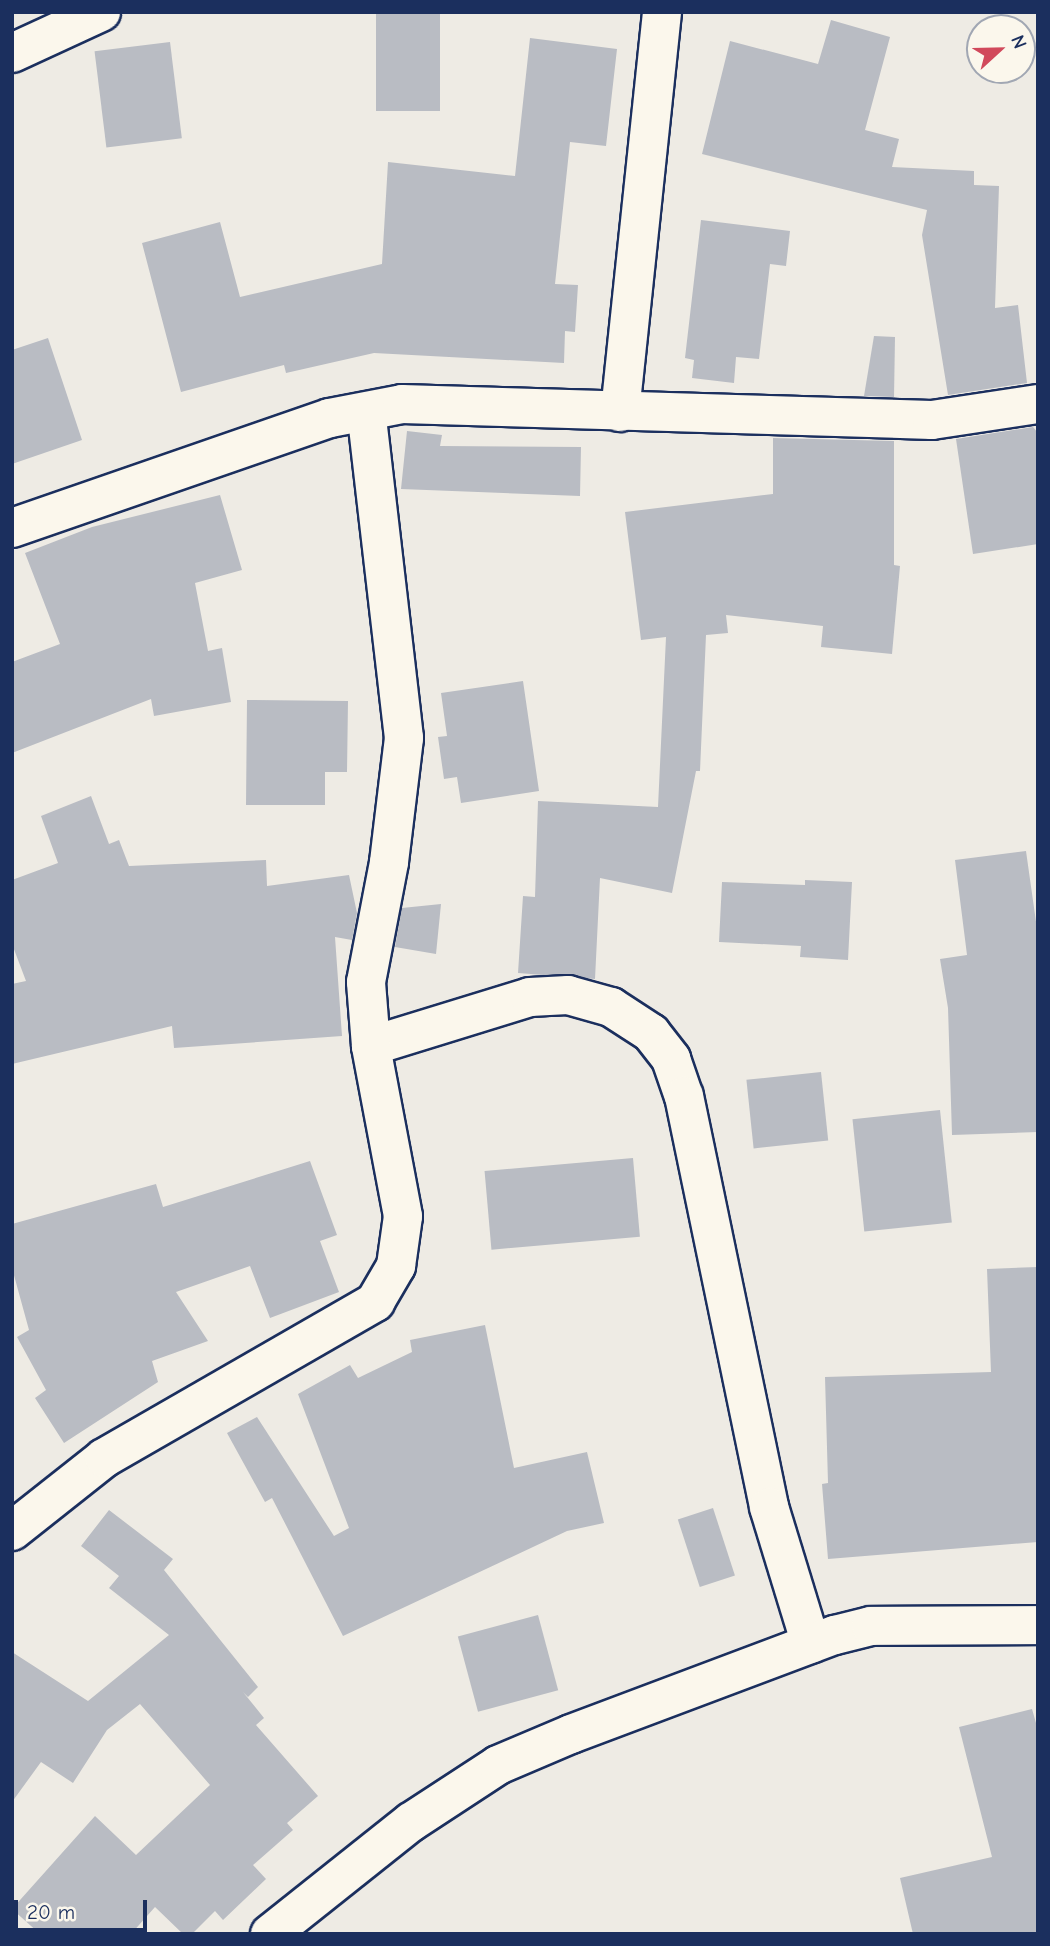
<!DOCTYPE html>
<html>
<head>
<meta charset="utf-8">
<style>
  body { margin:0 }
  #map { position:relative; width:1050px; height:1946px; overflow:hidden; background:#eeebe4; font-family:"Comic Neue",sans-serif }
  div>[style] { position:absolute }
  .building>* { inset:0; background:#b9bcc3; transform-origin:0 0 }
  .roads { filter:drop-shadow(2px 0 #1b2f5e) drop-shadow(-2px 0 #1b2f5e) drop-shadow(0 2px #1b2f5e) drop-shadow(0 -2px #1b2f5e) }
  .street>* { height:38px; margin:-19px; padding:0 19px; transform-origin:19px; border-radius:19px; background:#fbf7ec }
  span { translate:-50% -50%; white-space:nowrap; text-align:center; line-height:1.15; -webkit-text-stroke:6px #fbf7ec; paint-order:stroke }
  .frame { position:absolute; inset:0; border:14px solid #1b2f5e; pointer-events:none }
  .north { position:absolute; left:966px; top:14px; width:70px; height:70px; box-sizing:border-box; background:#fbf7ec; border:2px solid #a1a7b3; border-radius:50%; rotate:68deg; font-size:19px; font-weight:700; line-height:28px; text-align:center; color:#1b2f5e }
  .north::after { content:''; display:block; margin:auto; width:24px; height:32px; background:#d1495b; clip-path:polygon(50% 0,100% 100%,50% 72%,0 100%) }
  .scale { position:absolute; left:14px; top:1900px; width:133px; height:32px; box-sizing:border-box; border:4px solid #1b2f5e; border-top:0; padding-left:9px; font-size:21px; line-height:24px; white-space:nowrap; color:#1b2f5e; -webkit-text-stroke:5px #fbf7ec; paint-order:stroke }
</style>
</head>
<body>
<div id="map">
  <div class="building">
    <i style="left:376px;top:12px;width:64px;height:99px"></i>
    <i style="clip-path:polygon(831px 20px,890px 37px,865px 130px,899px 139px,892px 167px,974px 171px,974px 185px,999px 186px,995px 308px,1018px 305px,1027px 383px,948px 395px,922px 235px,927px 210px,702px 154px,730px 41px,818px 64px)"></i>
    <i style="clip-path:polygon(530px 38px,617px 49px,606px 146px,570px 142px,555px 284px,578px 285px,575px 332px,565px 331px,564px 363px,374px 353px,286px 373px,284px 365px,181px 392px,142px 243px,220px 222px,240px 297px,382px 264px,388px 162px,515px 176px)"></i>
    <i style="left:170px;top:42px;width:97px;height:76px;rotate:83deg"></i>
    <i style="clip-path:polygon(701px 220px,790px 231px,786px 266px,770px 264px,759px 359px,736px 357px,734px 383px,692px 378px,694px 360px,685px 358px)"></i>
    <i style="clip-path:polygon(874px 336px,895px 337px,894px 397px,864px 396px)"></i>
    <i style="clip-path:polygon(48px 338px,82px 440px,12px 464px,12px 350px)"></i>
    <i style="clip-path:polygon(1033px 427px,1038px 433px,1038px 544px,973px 554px,956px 439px)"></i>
    <i style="clip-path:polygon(407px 431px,442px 435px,440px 446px,581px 447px,580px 496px,401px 489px)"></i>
    <i style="clip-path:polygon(773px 438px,894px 441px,894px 565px,900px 566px,892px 654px,821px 647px,823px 626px,726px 615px,728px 633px,706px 635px,700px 771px,696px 771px,672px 893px,600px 878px,595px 979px,518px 973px,523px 896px,535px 897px,538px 801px,658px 807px,666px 637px,641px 640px,625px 512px,773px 494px)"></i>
    <i style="clip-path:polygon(220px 495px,242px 570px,195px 583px,208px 651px,222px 648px,231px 702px,154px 716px,151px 699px,12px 753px,12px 662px,60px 644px,25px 553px,92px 527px)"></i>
    <i style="clip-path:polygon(523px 681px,539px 791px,461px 803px,457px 777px,444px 779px,438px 737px,447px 736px,441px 693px)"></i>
    <i style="clip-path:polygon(247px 700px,348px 701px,347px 772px,325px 772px,325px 805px,246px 805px)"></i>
    <i style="clip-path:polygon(91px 796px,109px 844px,119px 840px,129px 866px,266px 860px,267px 886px,349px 875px,357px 913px,352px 940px,335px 937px,342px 1036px,174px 1048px,172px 1026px,12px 1064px,12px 984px,26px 981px,12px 944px,12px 880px,58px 863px,41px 816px)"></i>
    <i style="clip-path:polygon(1026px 851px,1038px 936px,1038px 1132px,952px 1135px,948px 1008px,940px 959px,967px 955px,955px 860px)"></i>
    <i style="clip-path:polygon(805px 880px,852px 882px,848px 960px,800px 957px,801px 946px,719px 942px,722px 882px,805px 885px)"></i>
    <i style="clip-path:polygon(441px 904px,436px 954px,395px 947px,402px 908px)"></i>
    <i style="left:821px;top:1072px;width:69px;height:75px;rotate:84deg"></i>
    <i style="left:940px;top:1110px;width:113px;height:88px;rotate:84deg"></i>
    <i style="left:633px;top:1158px;width:79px;height:149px;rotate:85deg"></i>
    <i style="clip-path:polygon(310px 1161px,337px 1235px,320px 1241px,339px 1292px,270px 1318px,250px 1266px,176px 1292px,208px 1341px,152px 1361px,158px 1382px,64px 1443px,35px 1398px,46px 1390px,17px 1337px,29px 1330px,12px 1268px,12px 1224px,156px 1184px,163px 1207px)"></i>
    <i style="clip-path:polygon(1038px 1267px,1038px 1542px,828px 1559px,822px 1484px,828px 1483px,825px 1377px,991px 1372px,987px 1269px)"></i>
    <i style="clip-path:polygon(485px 1325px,514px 1468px,587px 1452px,604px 1523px,567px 1531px,343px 1636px,272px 1498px,265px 1502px,227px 1433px,257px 1417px,334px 1536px,349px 1528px,298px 1394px,350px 1365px,358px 1378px,412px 1352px,410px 1340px)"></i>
    <i style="left:713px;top:1508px;width:71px;height:37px;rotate:72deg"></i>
    <i style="clip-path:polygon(109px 1510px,173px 1559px,164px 1570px,258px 1687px,248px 1697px,243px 1692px,264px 1718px,256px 1725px,318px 1796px,287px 1823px,293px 1830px,253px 1865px,266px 1879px,223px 1920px,215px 1911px,192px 1934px,183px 1934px,155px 1907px,131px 1934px,40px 1934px,12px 1909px,95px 1816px,136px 1855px,210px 1785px,140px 1704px,107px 1730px,73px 1783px,41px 1762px,12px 1802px,12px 1652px,88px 1701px,169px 1635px,109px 1588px,119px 1576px,81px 1546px)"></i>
    <i style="left:538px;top:1615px;width:78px;height:83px;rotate:75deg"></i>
    <i style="clip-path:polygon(1032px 1709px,1038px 1730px,1038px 1934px,913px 1934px,900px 1878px,992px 1857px,959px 1727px)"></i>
  </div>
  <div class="roads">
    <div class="street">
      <i style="left:12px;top:53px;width:98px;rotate:-24.7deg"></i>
      <i style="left:620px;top:412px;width:402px;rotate:-84deg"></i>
      <i style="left:12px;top:528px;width:336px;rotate:-19.1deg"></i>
      <i style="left:330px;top:418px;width:73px;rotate:-11deg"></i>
      <i style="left:402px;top:404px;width:530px;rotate:1.73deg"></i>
      <i style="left:932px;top:420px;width:107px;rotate:-8.6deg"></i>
      <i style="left:371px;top:1046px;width:166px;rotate:-17.1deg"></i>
      <i style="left:530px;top:997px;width:38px;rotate:-3deg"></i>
      <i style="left:568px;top:995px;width:45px;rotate:15.6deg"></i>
      <i style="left:611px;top:1007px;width:48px;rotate:33deg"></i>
      <i style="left:651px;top:1033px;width:33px;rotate:52deg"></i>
      <i style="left:671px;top:1059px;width:39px;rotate:71deg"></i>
      <i style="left:684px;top:1096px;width:420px;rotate:78.3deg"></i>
      <i style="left:769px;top:1507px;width:143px;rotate:73deg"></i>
      <i style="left:12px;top:1531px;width:117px;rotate:-38.4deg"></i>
      <i style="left:104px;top:1458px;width:313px;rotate:-29.9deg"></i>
      <i style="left:375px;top:1302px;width:42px;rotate:-59.7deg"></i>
      <i style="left:396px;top:1266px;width:50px;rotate:-82deg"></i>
      <i style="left:403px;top:1216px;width:173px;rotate:-100.7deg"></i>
      <i style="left:371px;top:1046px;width:64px;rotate:-94.5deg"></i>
      <i style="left:366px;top:982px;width:122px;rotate:-79.1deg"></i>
      <i style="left:389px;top:862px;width:125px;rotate:-83.1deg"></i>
      <i style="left:404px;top:738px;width:328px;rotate:-96.6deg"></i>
      <i style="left:270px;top:1934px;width:180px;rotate:-38.5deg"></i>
      <i style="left:411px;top:1822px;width:104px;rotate:-33.2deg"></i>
      <i style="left:498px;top:1765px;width:79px;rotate:-23deg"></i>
      <i style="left:571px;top:1734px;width:282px;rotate:-20.6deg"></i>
      <i style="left:835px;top:1635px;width:37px;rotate:-14deg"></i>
      <i style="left:871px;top:1626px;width:167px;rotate:-0.3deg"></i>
    </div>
  </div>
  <div class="frame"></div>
  <div class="north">N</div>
  <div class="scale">20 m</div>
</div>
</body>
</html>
